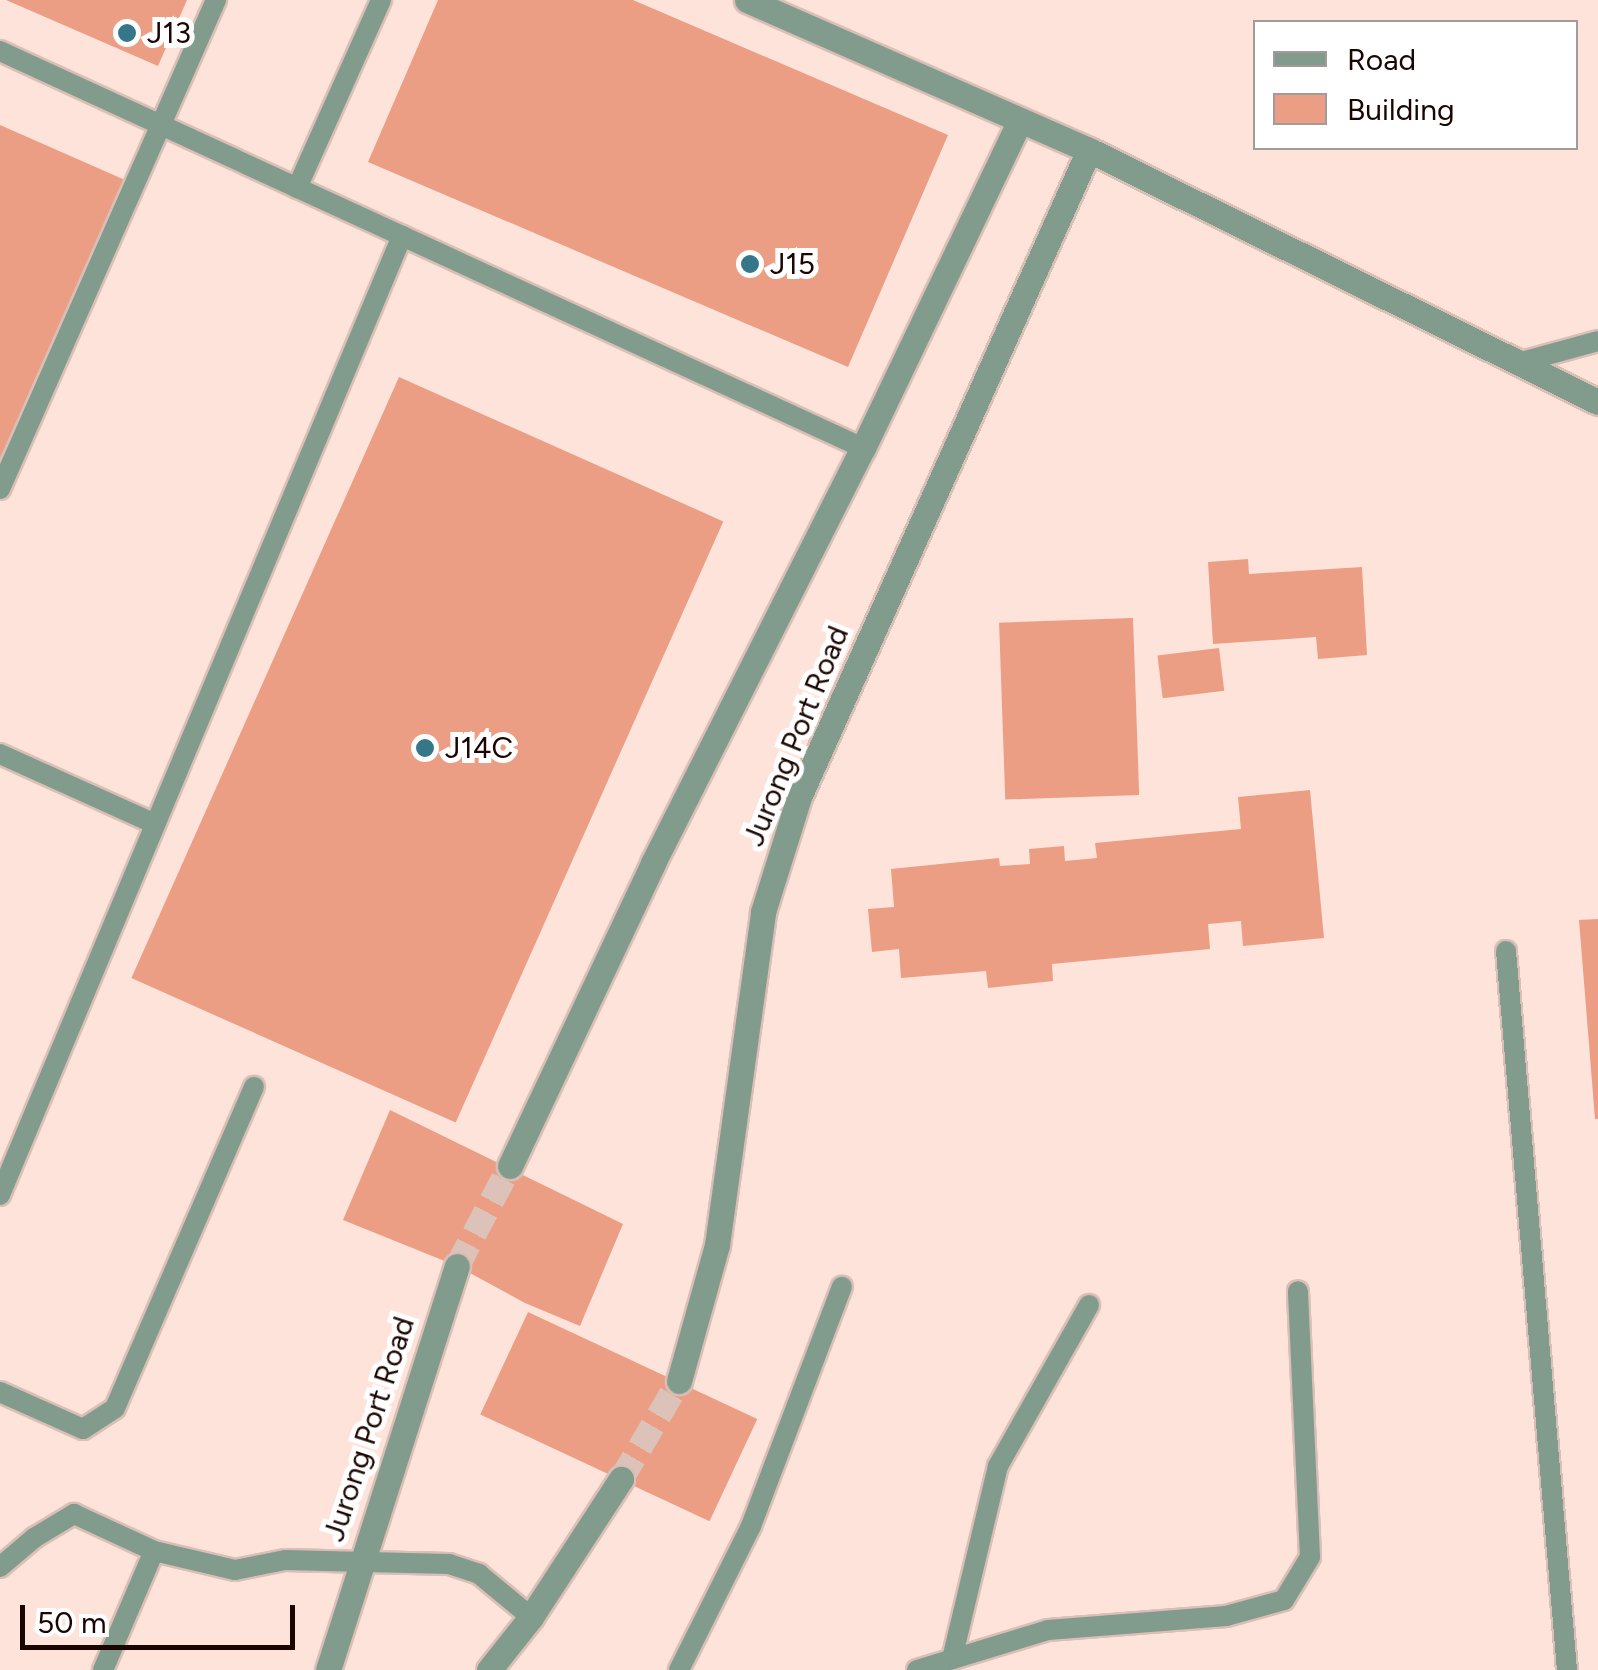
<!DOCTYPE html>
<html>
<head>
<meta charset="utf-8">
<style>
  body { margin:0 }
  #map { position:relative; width:1598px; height:1670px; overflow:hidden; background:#fee3da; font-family:Figtree,sans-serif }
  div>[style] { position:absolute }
  .building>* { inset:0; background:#eb9e83; transform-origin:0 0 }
  .minor-tunnel>* { height:25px; margin-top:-12.5px; transform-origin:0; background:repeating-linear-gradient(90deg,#dcc2b9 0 25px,transparent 0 37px) }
  .roads { filter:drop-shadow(2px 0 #dabfb7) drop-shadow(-2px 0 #dabfb7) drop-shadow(0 2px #dabfb7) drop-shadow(0 -2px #dabfb7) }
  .service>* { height:20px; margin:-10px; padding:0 10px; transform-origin:10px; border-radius:10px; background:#819b8c }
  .minor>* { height:25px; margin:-12.5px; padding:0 12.5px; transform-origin:12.5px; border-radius:12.5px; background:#819b8c }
  .dots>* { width:28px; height:28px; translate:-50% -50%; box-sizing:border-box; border:5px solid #fff; border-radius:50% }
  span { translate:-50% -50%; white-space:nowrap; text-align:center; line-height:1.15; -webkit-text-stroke:10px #fff; paint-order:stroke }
  .poi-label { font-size:30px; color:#1a0501 }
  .left { translate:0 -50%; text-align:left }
  .street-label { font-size:30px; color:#1a0501 }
  .legend { position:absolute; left:1253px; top:20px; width:325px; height:130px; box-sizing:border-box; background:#fff; border:2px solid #a39b99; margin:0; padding:12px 18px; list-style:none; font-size:30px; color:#1a0501 }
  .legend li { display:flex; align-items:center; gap:20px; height:50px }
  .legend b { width:50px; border:2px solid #a39b99 }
  .scale { position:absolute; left:20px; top:1605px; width:275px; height:45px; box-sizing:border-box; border:5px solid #1a0501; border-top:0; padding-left:12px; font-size:30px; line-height:35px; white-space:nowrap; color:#1a0501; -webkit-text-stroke:8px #fff; paint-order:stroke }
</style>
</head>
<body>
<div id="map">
  <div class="building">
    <i style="clip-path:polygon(6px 0,187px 0,158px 66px)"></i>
    <i style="clip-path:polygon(438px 0,633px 0,948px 135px,848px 367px,368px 162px)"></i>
    <i style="clip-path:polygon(0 125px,125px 180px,0 462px)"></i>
    <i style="left:399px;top:377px;width:355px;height:658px;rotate:24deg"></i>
    <i style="clip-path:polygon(1248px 559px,1249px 574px,1362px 567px,1367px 655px,1318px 659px,1316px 637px,1213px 644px,1208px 562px)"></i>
    <i style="left:1133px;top:618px;width:177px;height:134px;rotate:88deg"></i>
    <i style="left:1219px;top:648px;width:43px;height:62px;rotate:83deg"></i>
    <i style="clip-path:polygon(1310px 790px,1324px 938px,1243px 946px,1241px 921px,1208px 924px,1210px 949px,1052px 964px,1053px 981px,988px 988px,986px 971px,901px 978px,899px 949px,872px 952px,868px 909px,894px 907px,891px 869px,999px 858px,1000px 866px,1030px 864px,1029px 849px,1064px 846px,1065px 861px,1097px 858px,1095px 843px,1241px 829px,1238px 797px)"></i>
    <i style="clip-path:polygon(1598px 919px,1598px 1119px,1595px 1119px,1579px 920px)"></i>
    <i style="clip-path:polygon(390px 1110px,623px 1224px,580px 1326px,525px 1303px,457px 1266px,343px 1220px)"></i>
    <i style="left:528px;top:1312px;width:253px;height:113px;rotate:25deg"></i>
  </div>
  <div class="minor-tunnel">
    <i style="left:457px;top:1266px;width:113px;rotate:-62.1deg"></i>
    <i style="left:621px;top:1479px;width:114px;rotate:-59.4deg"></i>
  </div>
  <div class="roads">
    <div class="service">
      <i style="left:0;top:51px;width:950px;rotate:24.7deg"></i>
      <i style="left:297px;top:188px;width:206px;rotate:-65.9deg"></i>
      <i style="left:1518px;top:363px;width:83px;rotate:-15.4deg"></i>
      <i style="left:0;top:489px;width:535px;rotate:-66.17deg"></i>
      <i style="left:0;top:754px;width:170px;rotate:24.3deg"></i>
      <i style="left:1506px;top:951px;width:722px;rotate:85.15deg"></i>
      <i style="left:0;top:1195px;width:1040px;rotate:-67.26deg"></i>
      <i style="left:0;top:1392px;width:91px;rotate:24deg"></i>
      <i style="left:83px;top:1429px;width:38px;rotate:-33deg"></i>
      <i style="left:115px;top:1408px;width:350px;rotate:-66.6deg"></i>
      <i style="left:0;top:1567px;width:45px;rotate:-40.5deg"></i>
      <i style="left:34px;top:1538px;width:47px;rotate:-31deg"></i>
      <i style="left:74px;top:1514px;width:88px;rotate:24.8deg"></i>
      <i style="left:154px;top:1551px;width:83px;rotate:13.2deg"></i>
      <i style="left:235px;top:1570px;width:51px;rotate:-11.3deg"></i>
      <i style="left:285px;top:1560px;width:164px;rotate:1.4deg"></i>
      <i style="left:449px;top:1564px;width:32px;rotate:18deg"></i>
      <i style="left:479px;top:1574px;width:67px;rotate:39.6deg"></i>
      <i style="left:952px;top:1659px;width:198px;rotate:-76.6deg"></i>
      <i style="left:998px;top:1466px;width:185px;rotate:-60.5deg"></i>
      <i style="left:103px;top:1670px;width:129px;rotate:-66.8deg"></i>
      <i style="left:679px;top:1670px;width:161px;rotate:-63.4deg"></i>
      <i style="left:751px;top:1526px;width:256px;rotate:-69.2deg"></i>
      <i style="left:917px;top:1670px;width:137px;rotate:-17deg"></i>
      <i style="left:1048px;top:1630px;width:179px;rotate:-4.5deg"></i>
      <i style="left:1226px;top:1616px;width:60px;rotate:-15.4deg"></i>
      <i style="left:1284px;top:1600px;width:50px;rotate:-58.8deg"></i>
      <i style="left:1310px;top:1557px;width:266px;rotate:-92.6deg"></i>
    </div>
    <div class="minor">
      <i style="left:747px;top:0;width:373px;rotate:23.7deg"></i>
      <i style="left:1089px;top:150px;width:568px;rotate:26.34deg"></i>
      <i style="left:510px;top:1166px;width:335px;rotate:-64.7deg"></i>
      <i style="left:653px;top:863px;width:465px;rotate:-63.2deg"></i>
      <i style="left:863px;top:448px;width:363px;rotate:-64.4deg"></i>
      <i style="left:679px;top:1381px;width:141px;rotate:-74.4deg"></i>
      <i style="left:717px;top:1245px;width:336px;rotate:-82.1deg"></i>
      <i style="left:763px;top:912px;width:121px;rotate:-72.6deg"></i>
      <i style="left:799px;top:797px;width:709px;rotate:-65.86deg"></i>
      <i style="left:328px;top:1670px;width:424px;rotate:-72.3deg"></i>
      <i style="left:489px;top:1670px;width:68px;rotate:-51.6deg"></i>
      <i style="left:531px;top:1617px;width:165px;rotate:-56.9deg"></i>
    </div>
  </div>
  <div class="dots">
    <i style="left:127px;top:33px;background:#357689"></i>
    <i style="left:750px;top:264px;background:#357689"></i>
    <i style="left:425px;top:748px;background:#357689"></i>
  </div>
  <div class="poi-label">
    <span class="left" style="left:147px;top:33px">J13</span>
    <span class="left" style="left:770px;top:264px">J15</span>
    <span class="left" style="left:445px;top:748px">J14C</span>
  </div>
  <div class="street-label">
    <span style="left:796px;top:736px;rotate:-68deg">Jurong Port Road</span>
    <span style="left:369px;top:1429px;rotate:-72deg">Jurong Port Road</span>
  </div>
  <ul class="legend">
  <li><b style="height:12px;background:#819b8c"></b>Road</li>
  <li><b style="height:28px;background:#eb9e83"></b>Building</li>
  </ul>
  <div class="scale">50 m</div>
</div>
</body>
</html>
